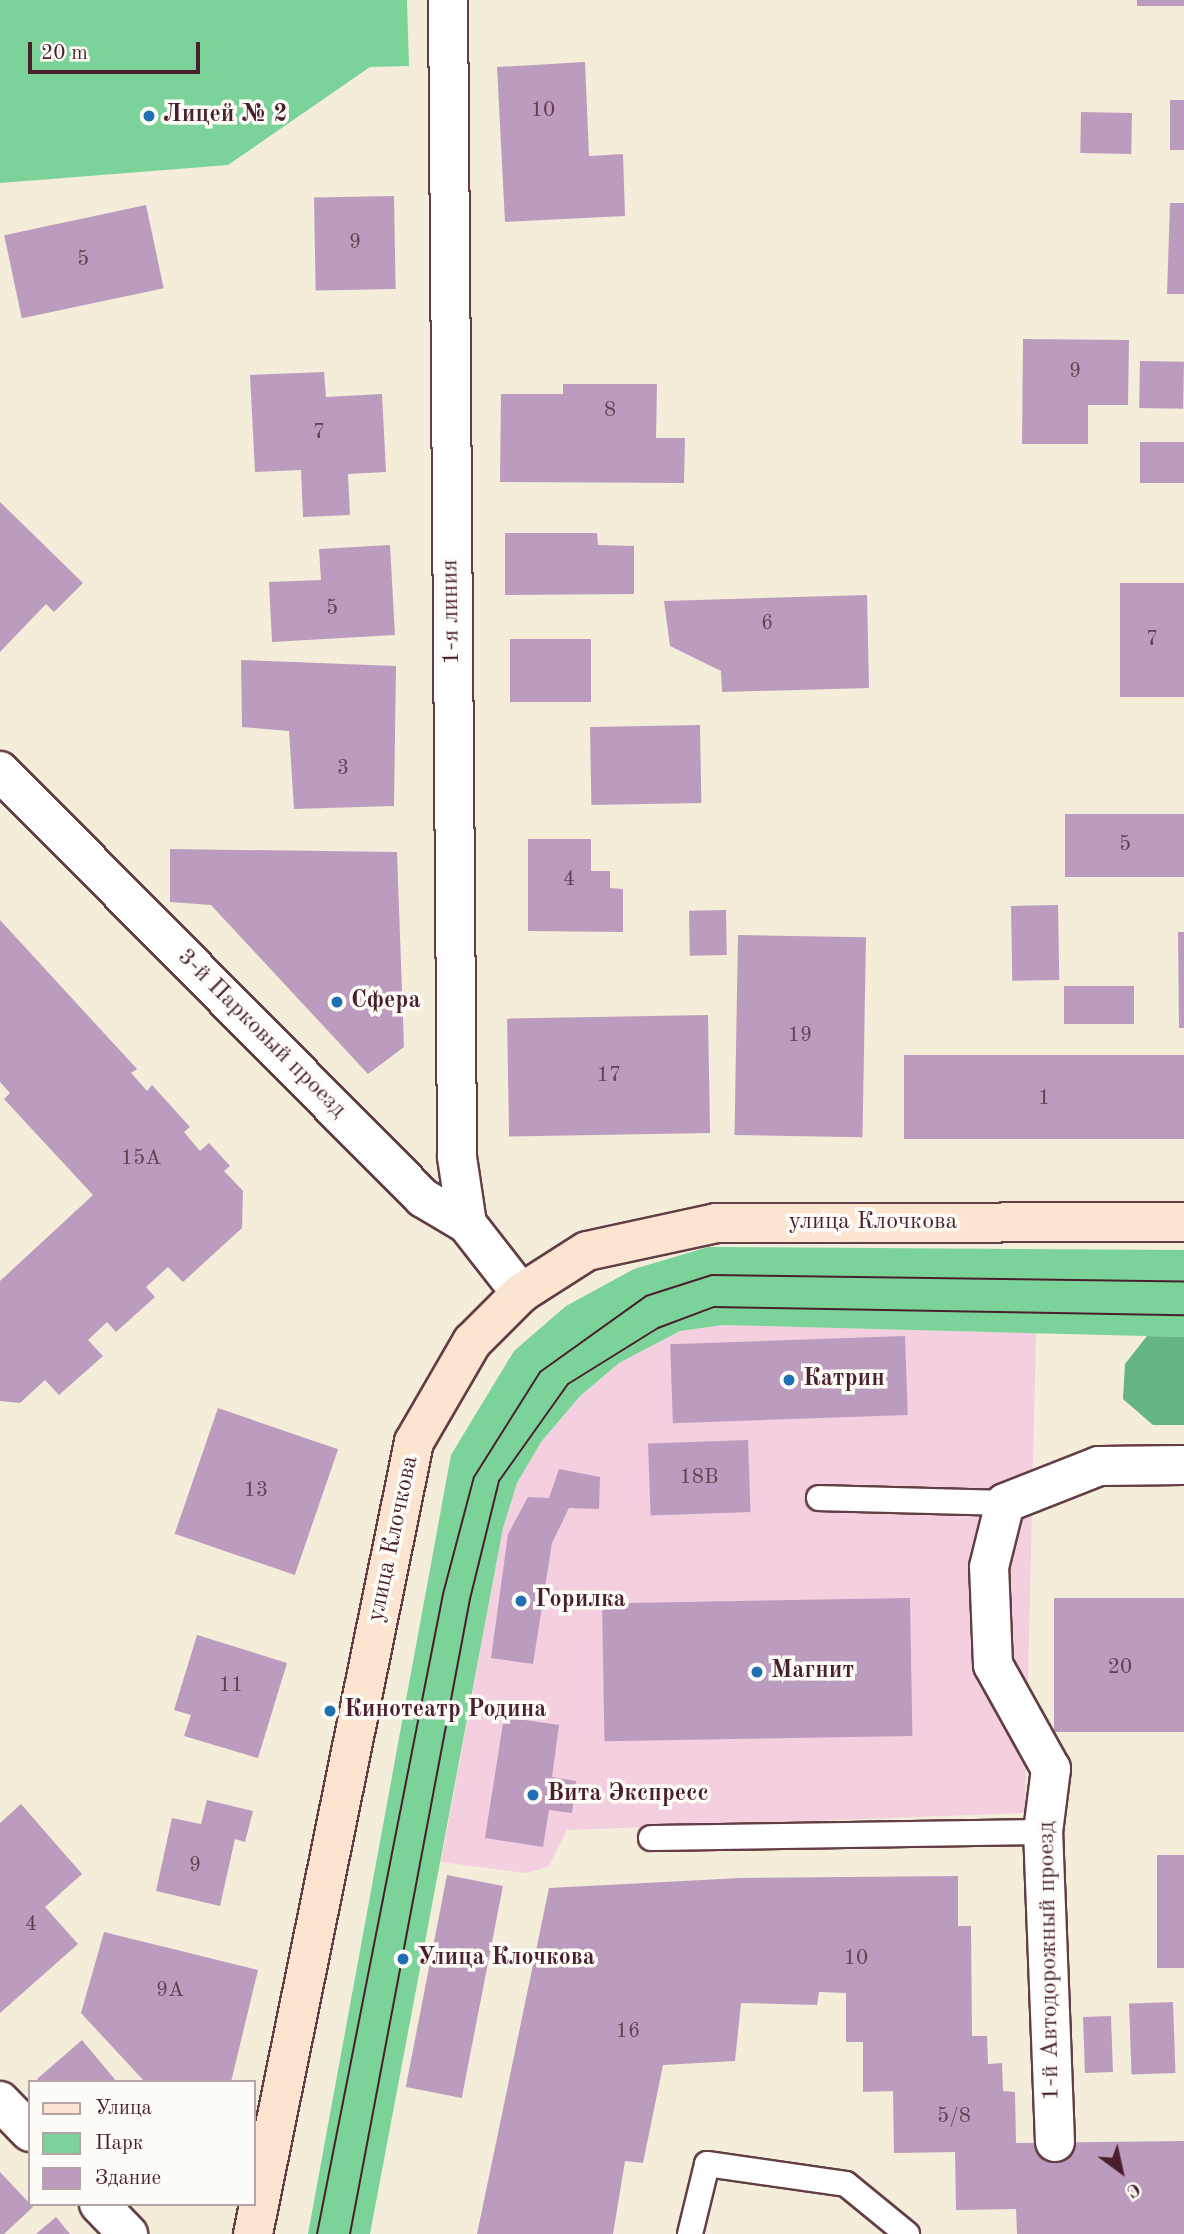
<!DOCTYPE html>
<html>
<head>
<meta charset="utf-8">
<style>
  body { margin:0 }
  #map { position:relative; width:1184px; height:2234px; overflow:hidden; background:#f3edd9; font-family:"Old Standard TT",serif }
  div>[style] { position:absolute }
  .built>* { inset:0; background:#f3cfe0 }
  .green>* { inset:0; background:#7bd399 }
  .forest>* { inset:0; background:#64b581 }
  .building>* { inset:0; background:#bc9cbe; transform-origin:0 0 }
  .roads { filter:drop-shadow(2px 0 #633e45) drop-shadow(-2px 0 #633e45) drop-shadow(0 2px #633e45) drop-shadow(0 -2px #633e45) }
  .lane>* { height:24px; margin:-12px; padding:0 12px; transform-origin:12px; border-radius:12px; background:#fff }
  .street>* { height:38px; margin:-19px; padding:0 19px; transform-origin:19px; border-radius:19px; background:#fff }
  .secondary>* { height:38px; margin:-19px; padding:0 19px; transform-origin:19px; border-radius:19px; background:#fce5d0 }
  .tram>* { height:2px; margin:-1px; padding:0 1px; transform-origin:1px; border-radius:1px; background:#4a1f2b }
  .dots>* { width:19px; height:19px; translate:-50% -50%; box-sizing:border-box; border:4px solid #fdfcf7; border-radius:50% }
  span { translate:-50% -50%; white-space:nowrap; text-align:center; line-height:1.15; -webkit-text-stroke:7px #fdfcf7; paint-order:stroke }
  .number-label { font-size:21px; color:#663e50 }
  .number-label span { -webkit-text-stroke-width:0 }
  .poi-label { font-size:24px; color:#4a1f2b; font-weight:700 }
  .left { translate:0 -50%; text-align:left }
  .street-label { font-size:24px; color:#4a1f2b }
  .legend { position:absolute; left:28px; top:2080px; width:228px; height:126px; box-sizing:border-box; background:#fdfcf7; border:2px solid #b5a4a5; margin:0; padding:9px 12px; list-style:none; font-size:21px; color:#4a1f2b }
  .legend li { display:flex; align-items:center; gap:14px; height:35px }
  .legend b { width:35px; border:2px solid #b5a4a5 }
  .north { position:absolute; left:1086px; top:2136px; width:70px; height:70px; -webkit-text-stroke:5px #fdfcf7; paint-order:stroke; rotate:147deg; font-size:19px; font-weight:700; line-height:28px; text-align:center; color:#4a1f2b }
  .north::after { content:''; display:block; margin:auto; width:24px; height:32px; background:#4a1f2b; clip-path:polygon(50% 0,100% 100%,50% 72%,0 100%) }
  .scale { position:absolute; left:28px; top:42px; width:172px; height:32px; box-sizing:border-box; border:4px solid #4a1f2b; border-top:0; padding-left:9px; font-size:21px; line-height:24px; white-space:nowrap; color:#4a1f2b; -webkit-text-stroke:5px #fdfcf7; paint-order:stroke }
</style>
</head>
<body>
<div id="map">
  <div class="built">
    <i style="clip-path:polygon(723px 1325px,1036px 1333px,1025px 1813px,567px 1830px,548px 1867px,525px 1873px,441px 1862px,503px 1528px,517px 1483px,541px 1442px,580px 1396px,619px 1363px,680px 1331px)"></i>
  </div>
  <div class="green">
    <i style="clip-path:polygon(0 0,407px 0,409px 66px,370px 67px,228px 165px,0 183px)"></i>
    <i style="clip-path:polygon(708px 1247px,1184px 1250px,1184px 1337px,723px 1325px,680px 1331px,619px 1363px,580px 1396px,541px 1442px,517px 1483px,503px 1528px,370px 2234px,308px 2234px,451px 1455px,514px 1351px,566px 1306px,634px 1269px)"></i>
  </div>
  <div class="forest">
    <i style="clip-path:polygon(1147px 1336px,1184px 1337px,1184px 1425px,1153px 1425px,1123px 1399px,1125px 1364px)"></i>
  </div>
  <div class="building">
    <i style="left:1137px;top:0;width:47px;height:6px"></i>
    <i style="clip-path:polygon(585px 62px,589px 156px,623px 154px,625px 216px,505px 222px,497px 67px)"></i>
    <i style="left:1170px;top:100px;width:14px;height:50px"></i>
    <i style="left:1081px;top:112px;width:51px;height:41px;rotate:1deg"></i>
    <i style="left:394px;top:196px;width:93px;height:80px;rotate:89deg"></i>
    <i style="clip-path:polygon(1170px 203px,1184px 203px,1184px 294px,1167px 294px)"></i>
    <i style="left:146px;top:205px;width:85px;height:145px;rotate:78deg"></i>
    <i style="clip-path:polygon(1023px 339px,1129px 340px,1128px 405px,1088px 405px,1088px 444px,1022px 444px)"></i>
    <i style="left:1140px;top:361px;width:44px;height:47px;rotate:1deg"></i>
    <i style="clip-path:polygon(324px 372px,326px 397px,382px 394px,386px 472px,348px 474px,350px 515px,303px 517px,301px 470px,255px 472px,250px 375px)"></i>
    <i style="clip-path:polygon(563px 384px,657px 384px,656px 438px,685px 438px,684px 483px,500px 482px,501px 394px,563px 394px)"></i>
    <i style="left:1140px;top:442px;width:44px;height:41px"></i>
    <i style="clip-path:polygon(0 502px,83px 583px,54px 612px,46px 604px,0 652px)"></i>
    <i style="clip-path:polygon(505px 533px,597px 533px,598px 545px,634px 546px,634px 594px,505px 595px)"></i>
    <i style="clip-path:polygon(390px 545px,395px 635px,272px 642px,269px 582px,321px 580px,319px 549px)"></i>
    <i style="left:1120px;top:583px;width:64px;height:114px"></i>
    <i style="clip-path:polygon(867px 595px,869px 688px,722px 692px,721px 671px,670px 646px,664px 601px)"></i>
    <i style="left:591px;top:639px;width:63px;height:81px;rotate:90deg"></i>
    <i style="clip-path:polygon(241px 660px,396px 666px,394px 806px,294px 809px,289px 731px,242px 727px)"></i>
    <i style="left:700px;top:725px;width:78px;height:110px;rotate:89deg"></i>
    <i style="left:1065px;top:814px;width:119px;height:63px"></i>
    <i style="clip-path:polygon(528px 839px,591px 839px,591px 871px,610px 871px,610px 888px,623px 889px,623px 932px,528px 931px)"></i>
    <i style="clip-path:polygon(170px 849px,397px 852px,404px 1047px,368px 1074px,211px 905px,170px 902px)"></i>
    <i style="left:1058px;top:905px;width:75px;height:47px;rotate:89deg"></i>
    <i style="left:726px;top:910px;width:45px;height:37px;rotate:89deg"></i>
    <i style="clip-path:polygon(0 920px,137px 1069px,131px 1073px,147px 1091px,152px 1085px,190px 1127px,184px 1132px,200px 1151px,209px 1143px,230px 1166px,224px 1171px,243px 1191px,242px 1228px,183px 1282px,168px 1267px,146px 1287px,155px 1297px,116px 1332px,107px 1322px,88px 1340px,103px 1356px,59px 1395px,45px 1380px,20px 1403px,0 1401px,0 1281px,93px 1195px,4px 1099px,10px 1093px,0 1082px)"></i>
    <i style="clip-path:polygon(1178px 932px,1184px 932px,1184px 1028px,1179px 1028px)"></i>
    <i style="left:738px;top:935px;width:128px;height:200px;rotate:1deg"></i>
    <i style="left:1064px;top:986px;width:70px;height:38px"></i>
    <i style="left:708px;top:1015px;width:118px;height:201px;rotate:89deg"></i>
    <i style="left:1184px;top:1055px;width:84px;height:280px;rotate:90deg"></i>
    <i style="left:905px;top:1336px;width:79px;height:235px;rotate:88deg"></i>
    <i style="left:218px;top:1408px;width:127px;height:133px;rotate:19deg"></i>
    <i style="left:748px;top:1440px;width:72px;height:100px;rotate:88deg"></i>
    <i style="clip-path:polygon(559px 1469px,600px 1477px,599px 1509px,569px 1508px,552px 1543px,533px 1664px,491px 1658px,508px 1534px,528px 1497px,549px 1498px)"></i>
    <i style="left:910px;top:1598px;width:138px;height:308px;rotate:89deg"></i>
    <i style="left:1184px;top:1598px;width:134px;height:130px;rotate:90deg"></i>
    <i style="clip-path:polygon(197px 1635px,287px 1663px,258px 1758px,184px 1736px,191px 1715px,174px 1710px)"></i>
    <i style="clip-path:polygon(504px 1717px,559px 1725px,552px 1777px,576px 1781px,572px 1813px,549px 1810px,543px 1847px,485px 1838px)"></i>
    <i style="clip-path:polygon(207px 1800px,253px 1811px,245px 1842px,235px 1839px,220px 1906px,156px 1891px,172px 1818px,201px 1824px)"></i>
    <i style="clip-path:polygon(21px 1804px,82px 1874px,45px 1907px,78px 1944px,0 2013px,0 1823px)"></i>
    <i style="left:1157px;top:1855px;width:27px;height:113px"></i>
    <i style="left:447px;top:1875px;width:57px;height:216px;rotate:11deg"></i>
    <i style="clip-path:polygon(958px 1876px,958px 1926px,971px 1926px,972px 2036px,987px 2036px,988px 2064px,1002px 2063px,1003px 2091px,1015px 2092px,1016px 2143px,1184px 2141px,1184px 2234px,1017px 2234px,1016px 2209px,956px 2210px,955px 2152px,894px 2153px,893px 2091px,863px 2092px,863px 2042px,846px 2042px,846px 1993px,819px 1992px,817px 2005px,741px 2003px,735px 2061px,663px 2065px,643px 2163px,625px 2161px,613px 2234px,477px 2234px,549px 1888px,740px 1878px)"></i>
    <i style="clip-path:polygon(104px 1932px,258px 1970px,231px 2082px,145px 2082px,81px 2013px)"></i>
    <i style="left:1173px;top:2002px;width:71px;height:44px;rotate:88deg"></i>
    <i style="left:1111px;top:2016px;width:56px;height:28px;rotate:88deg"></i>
    <i style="clip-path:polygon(82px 2040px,117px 2082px,39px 2082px,37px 2079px)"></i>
    <i style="clip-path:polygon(0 2172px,33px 2207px,4px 2234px,0 2234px)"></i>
    <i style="clip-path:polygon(56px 2217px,70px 2234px,36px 2234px)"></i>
  </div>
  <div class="roads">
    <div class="lane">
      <i style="left:819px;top:1498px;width:186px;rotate:1.5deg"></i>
      <i style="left:651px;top:1838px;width:392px;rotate:-0.9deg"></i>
      <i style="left:690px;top:2234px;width:72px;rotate:-76.3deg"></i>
      <i style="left:707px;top:2164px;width:140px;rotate:8.2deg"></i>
      <i style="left:846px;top:2184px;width:79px;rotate:39.3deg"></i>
    </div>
    <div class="street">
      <i style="left:448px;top:0;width:1157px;rotate:89.55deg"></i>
      <i style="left:457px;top:1157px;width:68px;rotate:81.5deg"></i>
      <i style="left:0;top:771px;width:601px;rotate:45.27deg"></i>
      <i style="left:423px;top:1198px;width:51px;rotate:30.6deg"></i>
      <i style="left:467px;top:1224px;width:88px;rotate:52deg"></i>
      <i style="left:0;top:2101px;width:43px;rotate:45.9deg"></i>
      <i style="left:1055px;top:2142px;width:310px;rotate:-92.2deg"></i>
      <i style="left:1043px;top:1832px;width:64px;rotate:-82.8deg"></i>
      <i style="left:1051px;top:1769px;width:119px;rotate:-119.1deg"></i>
      <i style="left:993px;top:1665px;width:98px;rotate:-92.3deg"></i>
      <i style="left:989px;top:1567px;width:66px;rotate:-76deg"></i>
      <i style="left:1005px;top:1503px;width:101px;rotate:-21.5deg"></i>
      <i style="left:1099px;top:1466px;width:85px;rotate:-0.7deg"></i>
      <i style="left:99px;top:2204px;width:42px;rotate:46deg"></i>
    </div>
    <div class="secondary">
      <i style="left:253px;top:2234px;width:808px;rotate:-78.51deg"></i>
      <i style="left:414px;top:1442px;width:116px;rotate:-59.9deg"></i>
      <i style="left:472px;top:1342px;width:69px;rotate:-45deg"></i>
      <i style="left:521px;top:1293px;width:78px;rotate:-32.5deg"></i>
      <i style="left:587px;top:1251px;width:132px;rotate:-12.2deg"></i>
      <i style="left:716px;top:1223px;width:468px;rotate:-0.1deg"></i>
    </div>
  </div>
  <div class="tram">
    <i style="left:317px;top:2234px;width:652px;rotate:-78.86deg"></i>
    <i style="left:443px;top:1594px;width:121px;rotate:-75.2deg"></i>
    <i style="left:474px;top:1477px;width:124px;rotate:-57.8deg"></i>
    <i style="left:540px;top:1372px;width:130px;rotate:-35.6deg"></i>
    <i style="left:646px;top:1296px;width:69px;rotate:-17.7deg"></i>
    <i style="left:712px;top:1275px;width:472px;rotate:0.8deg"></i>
    <i style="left:350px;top:2234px;width:646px;rotate:-79.3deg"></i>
    <i style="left:470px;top:1599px;width:122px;rotate:-76.2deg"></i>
    <i style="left:499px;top:1481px;width:119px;rotate:-54.6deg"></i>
    <i style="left:568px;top:1384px;width:106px;rotate:-31.9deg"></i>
    <i style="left:658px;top:1328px;width:60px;rotate:-20.6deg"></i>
    <i style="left:714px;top:1307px;width:470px;rotate:1deg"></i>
  </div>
  <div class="dots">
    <i style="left:149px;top:116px;background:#1f6fb2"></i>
    <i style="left:337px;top:1002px;background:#1f6fb2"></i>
    <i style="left:789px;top:1380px;background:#1f6fb2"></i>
    <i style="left:521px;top:1601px;background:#1f6fb2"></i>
    <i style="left:757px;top:1672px;background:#1f6fb2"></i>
    <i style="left:330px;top:1711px;background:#1f6fb2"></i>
    <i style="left:533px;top:1795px;background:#1f6fb2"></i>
    <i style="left:403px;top:1959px;background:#1f6fb2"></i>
  </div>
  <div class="number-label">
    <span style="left:543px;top:111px">10</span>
    <span style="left:355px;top:243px">9</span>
    <span style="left:83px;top:260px">5</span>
    <span style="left:1075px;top:372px">9</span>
    <span style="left:610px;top:411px">8</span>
    <span style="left:319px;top:433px">7</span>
    <span style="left:332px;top:609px">5</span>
    <span style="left:767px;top:624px">6</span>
    <span style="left:1152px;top:640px">7</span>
    <span style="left:343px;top:769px">3</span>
    <span style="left:1125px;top:845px">5</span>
    <span style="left:569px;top:880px">4</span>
    <span style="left:800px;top:1036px">19</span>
    <span style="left:609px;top:1076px">17</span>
    <span style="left:1044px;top:1099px">1</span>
    <span style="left:141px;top:1159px">15А</span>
    <span style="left:699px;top:1478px">18В</span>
    <span style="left:256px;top:1491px">13</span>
    <span style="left:1120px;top:1668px">20</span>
    <span style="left:231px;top:1686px">11</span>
    <span style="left:195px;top:1866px">9</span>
    <span style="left:31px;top:1925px">4</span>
    <span style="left:856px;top:1959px">10</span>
    <span style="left:170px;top:1991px">9А</span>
    <span style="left:628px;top:2032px">16</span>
    <span style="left:954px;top:2117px">5/8</span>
  </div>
  <div class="poi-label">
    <span class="left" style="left:163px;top:116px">Лицей № 2</span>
    <span class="left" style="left:351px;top:1002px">Сфера</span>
    <span class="left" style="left:803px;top:1380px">Катрин</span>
    <span class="left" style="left:535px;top:1601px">Горилка</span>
    <span class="left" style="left:771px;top:1672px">Магнит</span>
    <span class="left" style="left:344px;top:1711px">Кинотеатр Родина</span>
    <span class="left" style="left:547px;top:1795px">Вита Экспресс</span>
    <span class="left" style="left:417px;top:1959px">Улица Клочкова</span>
  </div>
  <div class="street-label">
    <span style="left:452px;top:612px;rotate:-91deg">1-я линия</span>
    <span style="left:261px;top:1034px;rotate:45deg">3-й Парковый проезд</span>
    <span style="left:873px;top:1223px">улица Клочкова</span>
    <span style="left:394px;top:1539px;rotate:-78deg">улица Клочкова</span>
    <span style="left:1050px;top:1961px;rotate:-91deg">1-й Автодорожный проезд</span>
  </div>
  <ul class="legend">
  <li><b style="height:9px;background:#fce5d0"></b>Улица</li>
  <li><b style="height:19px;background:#7bd399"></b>Парк</li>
  <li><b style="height:19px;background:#bc9cbe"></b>Здание</li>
  </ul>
  <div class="north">С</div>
  <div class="scale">20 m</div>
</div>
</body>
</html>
